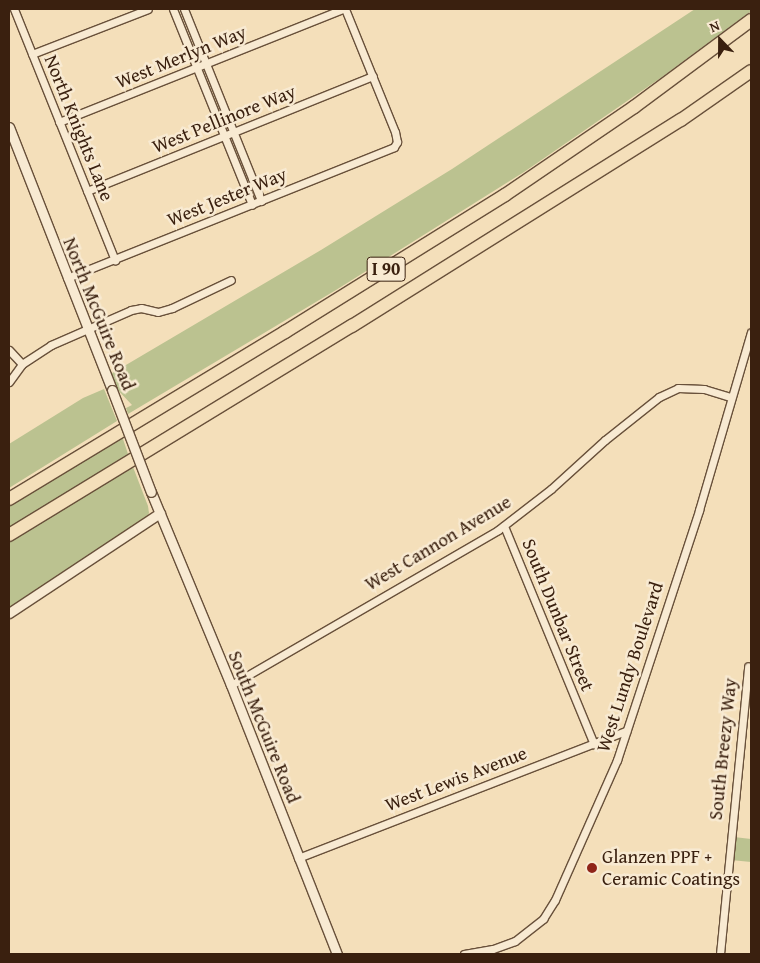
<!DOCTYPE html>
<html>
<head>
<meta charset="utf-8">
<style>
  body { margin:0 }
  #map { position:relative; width:760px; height:963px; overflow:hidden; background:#f4dfba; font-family:"Gentium Book Plus",serif }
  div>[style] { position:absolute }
  .green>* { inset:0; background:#bbc290 }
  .roads { filter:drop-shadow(1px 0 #68503a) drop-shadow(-1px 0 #68503a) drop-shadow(0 1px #68503a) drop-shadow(0 -1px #68503a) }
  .minor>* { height:7px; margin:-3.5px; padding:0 3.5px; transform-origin:3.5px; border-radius:3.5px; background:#f8ead2 }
  .tertiary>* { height:9px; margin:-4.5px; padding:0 4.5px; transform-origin:4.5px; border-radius:4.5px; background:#f8ead2 }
  .motorway>* { height:12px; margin:-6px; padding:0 6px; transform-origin:6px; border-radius:6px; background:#f4dfba }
  .bridges { filter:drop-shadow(1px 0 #68503a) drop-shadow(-1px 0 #68503a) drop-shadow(0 1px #68503a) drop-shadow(0 -1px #68503a) }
  .tertiary-bridge>* { height:9px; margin:-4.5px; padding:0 4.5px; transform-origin:4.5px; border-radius:4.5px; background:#f8ead2 }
  .dots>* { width:14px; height:14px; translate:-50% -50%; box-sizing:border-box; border:2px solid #f8ead2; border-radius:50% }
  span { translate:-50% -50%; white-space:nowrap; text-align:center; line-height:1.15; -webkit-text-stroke:5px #f8ead2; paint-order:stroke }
  .shield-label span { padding:1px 4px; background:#f8ead2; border:1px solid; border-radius:4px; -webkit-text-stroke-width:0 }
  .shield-label { font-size:18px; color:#3a200f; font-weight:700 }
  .street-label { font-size:19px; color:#3a200f }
  .poi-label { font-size:19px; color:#3a200f }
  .left { translate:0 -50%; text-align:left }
  .frame { position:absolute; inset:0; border:10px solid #3a200f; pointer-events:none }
  .north { position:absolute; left:695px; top:15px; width:50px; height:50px; -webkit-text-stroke:4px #f8ead2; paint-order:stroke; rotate:338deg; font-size:14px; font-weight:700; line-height:20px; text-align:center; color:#3a200f }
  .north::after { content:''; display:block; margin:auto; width:18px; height:22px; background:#3a200f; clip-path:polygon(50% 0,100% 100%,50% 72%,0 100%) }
</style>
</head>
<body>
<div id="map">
  <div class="green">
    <i style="clip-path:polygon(695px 9px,751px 9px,751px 11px,662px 77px,524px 172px,336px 290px,128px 414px,126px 408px,132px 405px,115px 387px,109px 375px,321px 250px,452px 169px)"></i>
    <i style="clip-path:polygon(104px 389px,117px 421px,9px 488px,9px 444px,83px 398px)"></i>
    <i style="clip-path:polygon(122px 436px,128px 454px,9px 528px,9px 503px)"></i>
    <i style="clip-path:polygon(133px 467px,148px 506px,149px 513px,147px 517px,9px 608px,9px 542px)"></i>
    <i style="clip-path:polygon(734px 837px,751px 839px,751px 862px,731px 860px)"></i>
  </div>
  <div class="roads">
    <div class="minor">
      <i style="left:14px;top:9px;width:271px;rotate:68.1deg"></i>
      <i style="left:173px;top:9px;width:211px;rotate:68deg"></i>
      <i style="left:184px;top:9px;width:207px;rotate:68.1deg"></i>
      <i style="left:32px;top:54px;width:124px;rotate:-21.2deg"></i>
      <i style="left:59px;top:122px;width:306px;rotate:-21.7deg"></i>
      <i style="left:87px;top:191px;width:308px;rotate:-21.9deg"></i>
      <i style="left:67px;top:278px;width:352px;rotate:-21.8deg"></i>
      <i style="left:394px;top:147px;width:6px;rotate:-59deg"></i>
      <i style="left:397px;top:142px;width:10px;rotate:-101deg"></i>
      <i style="left:395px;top:132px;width:133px;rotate:-112.1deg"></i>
      <i style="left:9px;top:350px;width:19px;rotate:47deg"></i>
      <i style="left:9px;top:382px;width:22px;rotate:-54deg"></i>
      <i style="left:22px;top:364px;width:35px;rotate:-33deg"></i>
      <i style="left:51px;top:345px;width:87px;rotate:-23.6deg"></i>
      <i style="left:131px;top:310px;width:10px;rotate:-11deg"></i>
      <i style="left:141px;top:308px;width:17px;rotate:13deg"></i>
      <i style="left:158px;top:312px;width:15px;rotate:-16deg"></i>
      <i style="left:172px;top:308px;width:65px;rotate:-25.4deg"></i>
      <i style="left:504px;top:526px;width:236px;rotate:67.6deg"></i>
      <i style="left:231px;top:685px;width:309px;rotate:-30.1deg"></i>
      <i style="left:498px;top:530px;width:67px;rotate:-37.7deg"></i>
      <i style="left:551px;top:489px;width:73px;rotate:-42.2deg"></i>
      <i style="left:605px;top:440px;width:69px;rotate:-38.5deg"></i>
      <i style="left:659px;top:397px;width:21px;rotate:-25deg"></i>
      <i style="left:678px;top:388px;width:26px;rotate:2deg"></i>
      <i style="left:704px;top:389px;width:27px;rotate:17deg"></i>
      <i style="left:298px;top:858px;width:352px;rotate:-21.2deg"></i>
      <i style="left:464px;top:954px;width:29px;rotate:-10deg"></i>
      <i style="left:493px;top:949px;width:23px;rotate:-20deg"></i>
      <i style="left:515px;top:941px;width:36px;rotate:-38deg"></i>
      <i style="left:543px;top:919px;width:22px;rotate:-58deg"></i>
      <i style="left:555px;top:900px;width:153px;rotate:-66.1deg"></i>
      <i style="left:617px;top:760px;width:263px;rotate:-71.8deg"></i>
      <i style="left:699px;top:510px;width:185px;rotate:-73.7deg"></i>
      <i style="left:720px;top:954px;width:289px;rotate:-84.4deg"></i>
    </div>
    <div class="tertiary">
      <i style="left:9px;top:127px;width:282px;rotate:68.6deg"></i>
      <i style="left:151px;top:492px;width:209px;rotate:67.5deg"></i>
      <i style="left:231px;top:685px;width:289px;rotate:68.5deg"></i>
      <i style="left:9px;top:613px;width:181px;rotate:-33.5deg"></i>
    </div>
    <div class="motorway">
      <i style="left:9px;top:499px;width:323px;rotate:-31.2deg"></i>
      <i style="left:285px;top:332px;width:259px;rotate:-31.9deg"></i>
      <i style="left:505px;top:195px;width:156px;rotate:-34.3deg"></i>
      <i style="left:634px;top:107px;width:146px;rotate:-36.6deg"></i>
      <i style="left:9px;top:535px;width:402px;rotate:-31.4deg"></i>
      <i style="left:352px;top:326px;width:388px;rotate:-32.1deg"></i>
      <i style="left:681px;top:120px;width:85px;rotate:-35deg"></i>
    </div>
  </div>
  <div class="bridges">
    <div class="tertiary-bridge">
      <i style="left:112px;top:390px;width:109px;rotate:69.1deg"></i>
    </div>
  </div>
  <div class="dots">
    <i style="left:592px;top:868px;background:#8f2418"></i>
  </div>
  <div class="shield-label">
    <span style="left:386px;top:269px">I 90</span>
  </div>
  <div class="street-label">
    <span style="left:181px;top:57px;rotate:-22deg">West Merlyn Way</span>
    <span style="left:224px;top:119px;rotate:-22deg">West Pellinore Way</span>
    <span style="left:79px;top:128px;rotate:68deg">North Knights Lane</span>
    <span style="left:227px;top:197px;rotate:-22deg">West Jester Way</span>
    <span style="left:99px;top:314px;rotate:68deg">North McGuire Road</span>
    <span style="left:438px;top:543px;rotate:-31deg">West Cannon Avenue</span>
    <span style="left:558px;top:615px;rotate:68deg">South Dunbar Street</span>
    <span style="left:630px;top:667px;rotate:-72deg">West Lundy Boulevard</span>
    <span style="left:264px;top:727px;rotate:68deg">South McGuire Road</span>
    <span style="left:723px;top:749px;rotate:-84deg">South Breezy Way</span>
    <span style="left:456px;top:779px;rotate:-21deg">West Lewis Avenue</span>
  </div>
  <div class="poi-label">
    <span class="left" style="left:602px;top:868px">Glanzen PPF +<br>Ceramic Coatings</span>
  </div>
  <div class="frame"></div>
  <div class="north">N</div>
</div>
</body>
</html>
